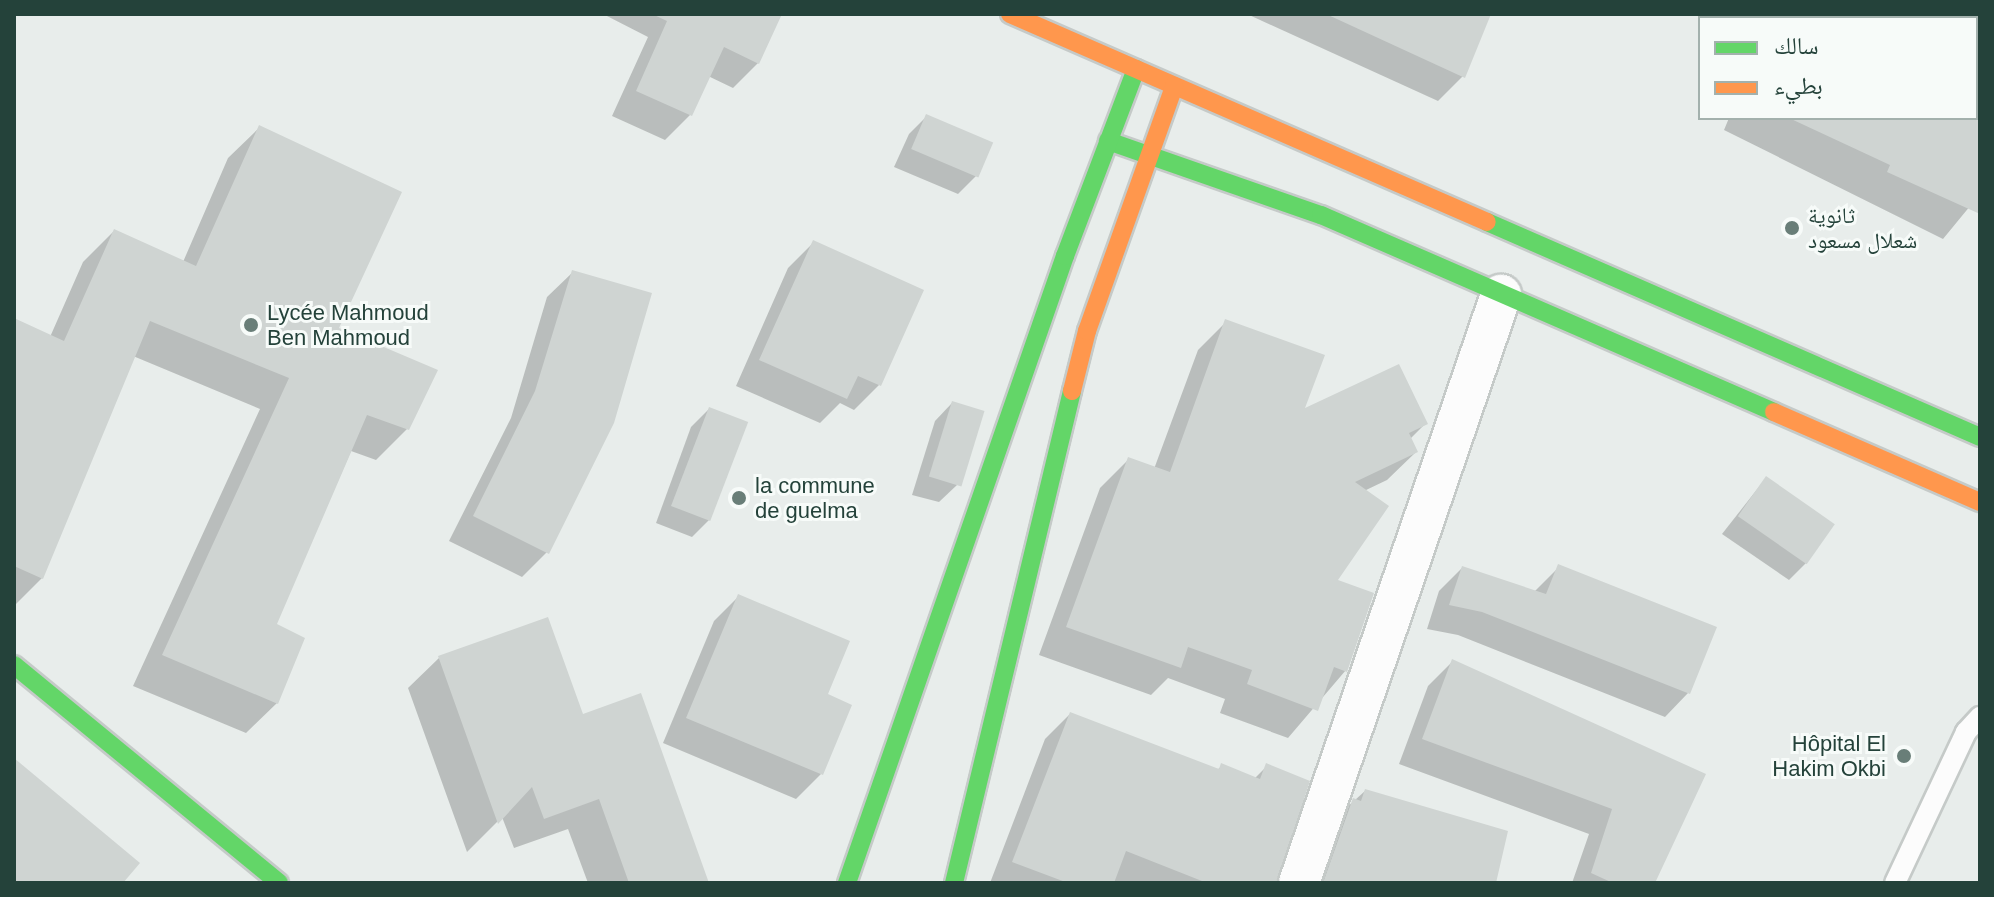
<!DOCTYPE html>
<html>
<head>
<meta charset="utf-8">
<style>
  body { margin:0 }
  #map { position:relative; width:1994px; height:897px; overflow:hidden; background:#e8edeb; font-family:Arial,"Noto Naskh Arabic",sans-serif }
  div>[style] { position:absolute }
  .shadow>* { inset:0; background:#0003 }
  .building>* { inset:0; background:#cfd4d2; transform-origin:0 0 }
  .roads { filter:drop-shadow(2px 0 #c5cac8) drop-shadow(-2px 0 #c5cac8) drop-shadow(0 2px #c5cac8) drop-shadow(0 -2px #c5cac8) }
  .lane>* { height:20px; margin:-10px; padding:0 10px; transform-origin:10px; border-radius:10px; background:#fcfcfc }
  .street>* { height:40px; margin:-20px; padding:0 20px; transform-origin:20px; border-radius:20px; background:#fcfcfc }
  .fast>* { height:18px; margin:-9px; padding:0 9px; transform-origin:9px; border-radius:9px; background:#63d668 }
  .slow>* { height:18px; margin:-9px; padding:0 9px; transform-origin:9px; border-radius:9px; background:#ff974d }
  .dots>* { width:22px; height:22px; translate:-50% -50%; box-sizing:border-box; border:4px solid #f7fbf9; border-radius:50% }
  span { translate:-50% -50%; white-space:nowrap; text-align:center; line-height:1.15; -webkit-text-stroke:6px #f7fbf9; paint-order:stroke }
  .poi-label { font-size:22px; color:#24423a }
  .left { translate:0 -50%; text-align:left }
  .right { translate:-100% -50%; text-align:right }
  .frame { position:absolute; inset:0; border:16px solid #24423a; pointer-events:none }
  .legend { position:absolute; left:1698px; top:16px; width:280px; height:104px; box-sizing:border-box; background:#f7fbf9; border:2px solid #a3b1ad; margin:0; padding:10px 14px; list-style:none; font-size:24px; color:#24423a }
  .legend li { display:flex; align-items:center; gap:16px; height:40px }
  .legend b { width:40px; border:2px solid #a3b1ad }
</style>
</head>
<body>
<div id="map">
  <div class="shadow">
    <i style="clip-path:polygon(603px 14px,762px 14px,758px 63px,733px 88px,708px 76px,690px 115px,665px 140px,612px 116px,648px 37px)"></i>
    <i style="clip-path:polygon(1247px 14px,1488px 14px,1463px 76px,1438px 101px)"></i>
    <i style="clip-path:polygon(1771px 14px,1980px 14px,1980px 194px,1943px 239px,1724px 130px,1729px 118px,1976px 118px,1976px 18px,1769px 18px)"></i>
    <i style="clip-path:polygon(927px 116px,990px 144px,976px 176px,958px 194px,894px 167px,909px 134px)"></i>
    <i style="clip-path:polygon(259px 128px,336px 329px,407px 429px,376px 460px,351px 451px,275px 625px,277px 703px,246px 733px,133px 686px,260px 409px,133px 356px,42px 578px,14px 606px,14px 320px,50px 337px,83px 262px,114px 231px,183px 262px,228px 158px)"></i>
    <i style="clip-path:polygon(813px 243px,879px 385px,854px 410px,840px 403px,820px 423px,736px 386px,788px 268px)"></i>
    <i style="clip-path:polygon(573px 272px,547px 552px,522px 577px,449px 541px,511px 418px,547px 297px)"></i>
    <i style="clip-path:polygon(1226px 322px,1302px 412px,1425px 424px,1410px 439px,1416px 452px,1387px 480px,1364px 491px,1335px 581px,1346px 670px,1288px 738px,1220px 713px,1225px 699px,1168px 678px,1151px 695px,1039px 655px,1100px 488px,1128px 460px,1154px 469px,1198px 350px)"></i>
    <i style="clip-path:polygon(952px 403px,957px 485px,939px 502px,912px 495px,935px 421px)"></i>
    <i style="clip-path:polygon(709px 409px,710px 519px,692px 537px,656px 523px,691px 427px)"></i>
    <i style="clip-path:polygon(1766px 478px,1807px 562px,1789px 580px,1722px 534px)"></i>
    <i style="clip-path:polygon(1559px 567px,1688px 693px,1665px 717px,1458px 635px,1427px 629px,1439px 591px,1462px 568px,1534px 592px)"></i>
    <i style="clip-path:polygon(739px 596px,821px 774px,796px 799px,663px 743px,714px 621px)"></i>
    <i style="clip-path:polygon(439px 658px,582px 717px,706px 883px,588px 883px,568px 829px,514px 848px,502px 817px,467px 852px,408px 688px)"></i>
    <i style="clip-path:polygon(1453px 661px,1703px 775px,1653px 883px,1572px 883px,1589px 834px,1399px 764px,1428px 686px)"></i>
    <i style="clip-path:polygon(1070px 714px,1217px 770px,1222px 766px,1254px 779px,1267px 766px,1270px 883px,990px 883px,1045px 739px)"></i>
    <i style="clip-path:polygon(1365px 791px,1494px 883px,1313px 883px,1335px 818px)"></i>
  </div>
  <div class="building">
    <i style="clip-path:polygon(652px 14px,782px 14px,759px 64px,724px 47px,692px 116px,636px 91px,667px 21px)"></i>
    <i style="clip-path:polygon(1326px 14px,1491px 14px,1465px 78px)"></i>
    <i style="left:926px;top:114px;width:73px;height:38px;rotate:23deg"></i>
    <i style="clip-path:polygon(1789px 118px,1980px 118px,1980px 214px,1887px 172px,1890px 165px)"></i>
    <i style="clip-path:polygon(259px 125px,402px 192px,339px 328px,438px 370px,409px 430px,367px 415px,277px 624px,305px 638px,278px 704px,162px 655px,289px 378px,150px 321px,43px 579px,14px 566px,14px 318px,64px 341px,114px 229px,196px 266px)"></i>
    <i style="clip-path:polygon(813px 240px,924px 290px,881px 386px,858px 376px,847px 399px,759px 360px)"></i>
    <i style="clip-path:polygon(572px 270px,652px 293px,614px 423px,549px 554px,473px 516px,535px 391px)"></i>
    <i style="clip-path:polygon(1225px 319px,1325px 355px,1305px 408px,1399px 364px,1428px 424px,1409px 433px,1418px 452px,1355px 482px,1389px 506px,1338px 580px,1374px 593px,1347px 672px,1334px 667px,1318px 711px,1247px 684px,1252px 670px,1188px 647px,1181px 668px,1066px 627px,1128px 457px,1170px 472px)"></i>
    <i style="left:952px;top:401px;width:34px;height:79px;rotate:17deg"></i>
    <i style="left:709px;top:407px;width:42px;height:106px;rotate:21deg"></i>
    <i style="left:1766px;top:476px;width:84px;height:49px;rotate:35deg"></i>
    <i style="clip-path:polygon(1558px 564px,1717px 627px,1690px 694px,1482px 612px,1449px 605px,1462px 566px,1546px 594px)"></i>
    <i style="clip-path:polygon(738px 594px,850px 641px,828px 694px,852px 705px,823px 775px,686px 718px)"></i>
    <i style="clip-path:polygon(548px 617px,583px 714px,641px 693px,709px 883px,629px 883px,599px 799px,544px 819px,532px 787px,498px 824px,438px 656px)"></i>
    <i style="clip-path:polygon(1452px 659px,1706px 774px,1655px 883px,1613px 883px,1591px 873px,1612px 809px,1422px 739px)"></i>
    <i style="clip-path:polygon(1070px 712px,1219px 769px,1221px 763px,1260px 779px,1266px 763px,1310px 781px,1277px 883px,1207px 883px,1126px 851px,1114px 883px,1068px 883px,1012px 862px)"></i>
    <i style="clip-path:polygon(14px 758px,140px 863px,123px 883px,14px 883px)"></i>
    <i style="clip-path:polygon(1365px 789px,1508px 831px,1496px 883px,1323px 883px,1353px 798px,1361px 801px)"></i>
  </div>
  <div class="roads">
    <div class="lane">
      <i style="left:1895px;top:883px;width:167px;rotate:-64.8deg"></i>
      <i style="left:1966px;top:732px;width:21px;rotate:-47deg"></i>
    </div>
    <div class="street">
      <i style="left:1299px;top:883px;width:622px;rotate:-71.04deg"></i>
    </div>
    <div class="fast">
      <i style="left:1108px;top:141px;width:225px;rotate:19.2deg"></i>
      <i style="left:1321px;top:215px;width:494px;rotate:23.5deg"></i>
      <i style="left:1487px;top:222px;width:538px;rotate:23.56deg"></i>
      <i style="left:14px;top:665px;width:343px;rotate:39.4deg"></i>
      <i style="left:847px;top:883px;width:664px;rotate:-70.83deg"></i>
      <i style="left:1065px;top:256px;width:200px;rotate:-69.2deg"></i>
      <i style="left:954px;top:883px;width:506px;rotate:-76.51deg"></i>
    </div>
    <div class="slow">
      <i style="left:1010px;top:14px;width:520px;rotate:23.56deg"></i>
      <i style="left:1072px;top:391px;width:62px;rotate:-76deg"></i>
      <i style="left:1087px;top:331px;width:260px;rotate:-70.4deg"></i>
      <i style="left:1774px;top:412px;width:225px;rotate:23.6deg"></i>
    </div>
  </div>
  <div class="dots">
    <i style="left:1792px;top:228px;background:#697e78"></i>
    <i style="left:251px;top:325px;background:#697e78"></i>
    <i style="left:739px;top:498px;background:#697e78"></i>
    <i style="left:1904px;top:756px;background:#697e78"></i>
  </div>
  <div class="poi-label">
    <span class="left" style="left:1808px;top:228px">ثانوية<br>شعلال مسعود</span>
    <span class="left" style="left:267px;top:325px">Lycée Mahmoud<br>Ben Mahmoud</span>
    <span class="left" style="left:755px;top:498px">la commune<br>de guelma</span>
    <span class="right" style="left:1886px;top:756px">Hôpital El<br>Hakim Okbi</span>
  </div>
  <div class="frame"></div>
  <ul class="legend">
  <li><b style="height:10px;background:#63d668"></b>سالك</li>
  <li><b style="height:10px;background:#ff974d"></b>بطيء</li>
  </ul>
</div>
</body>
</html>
